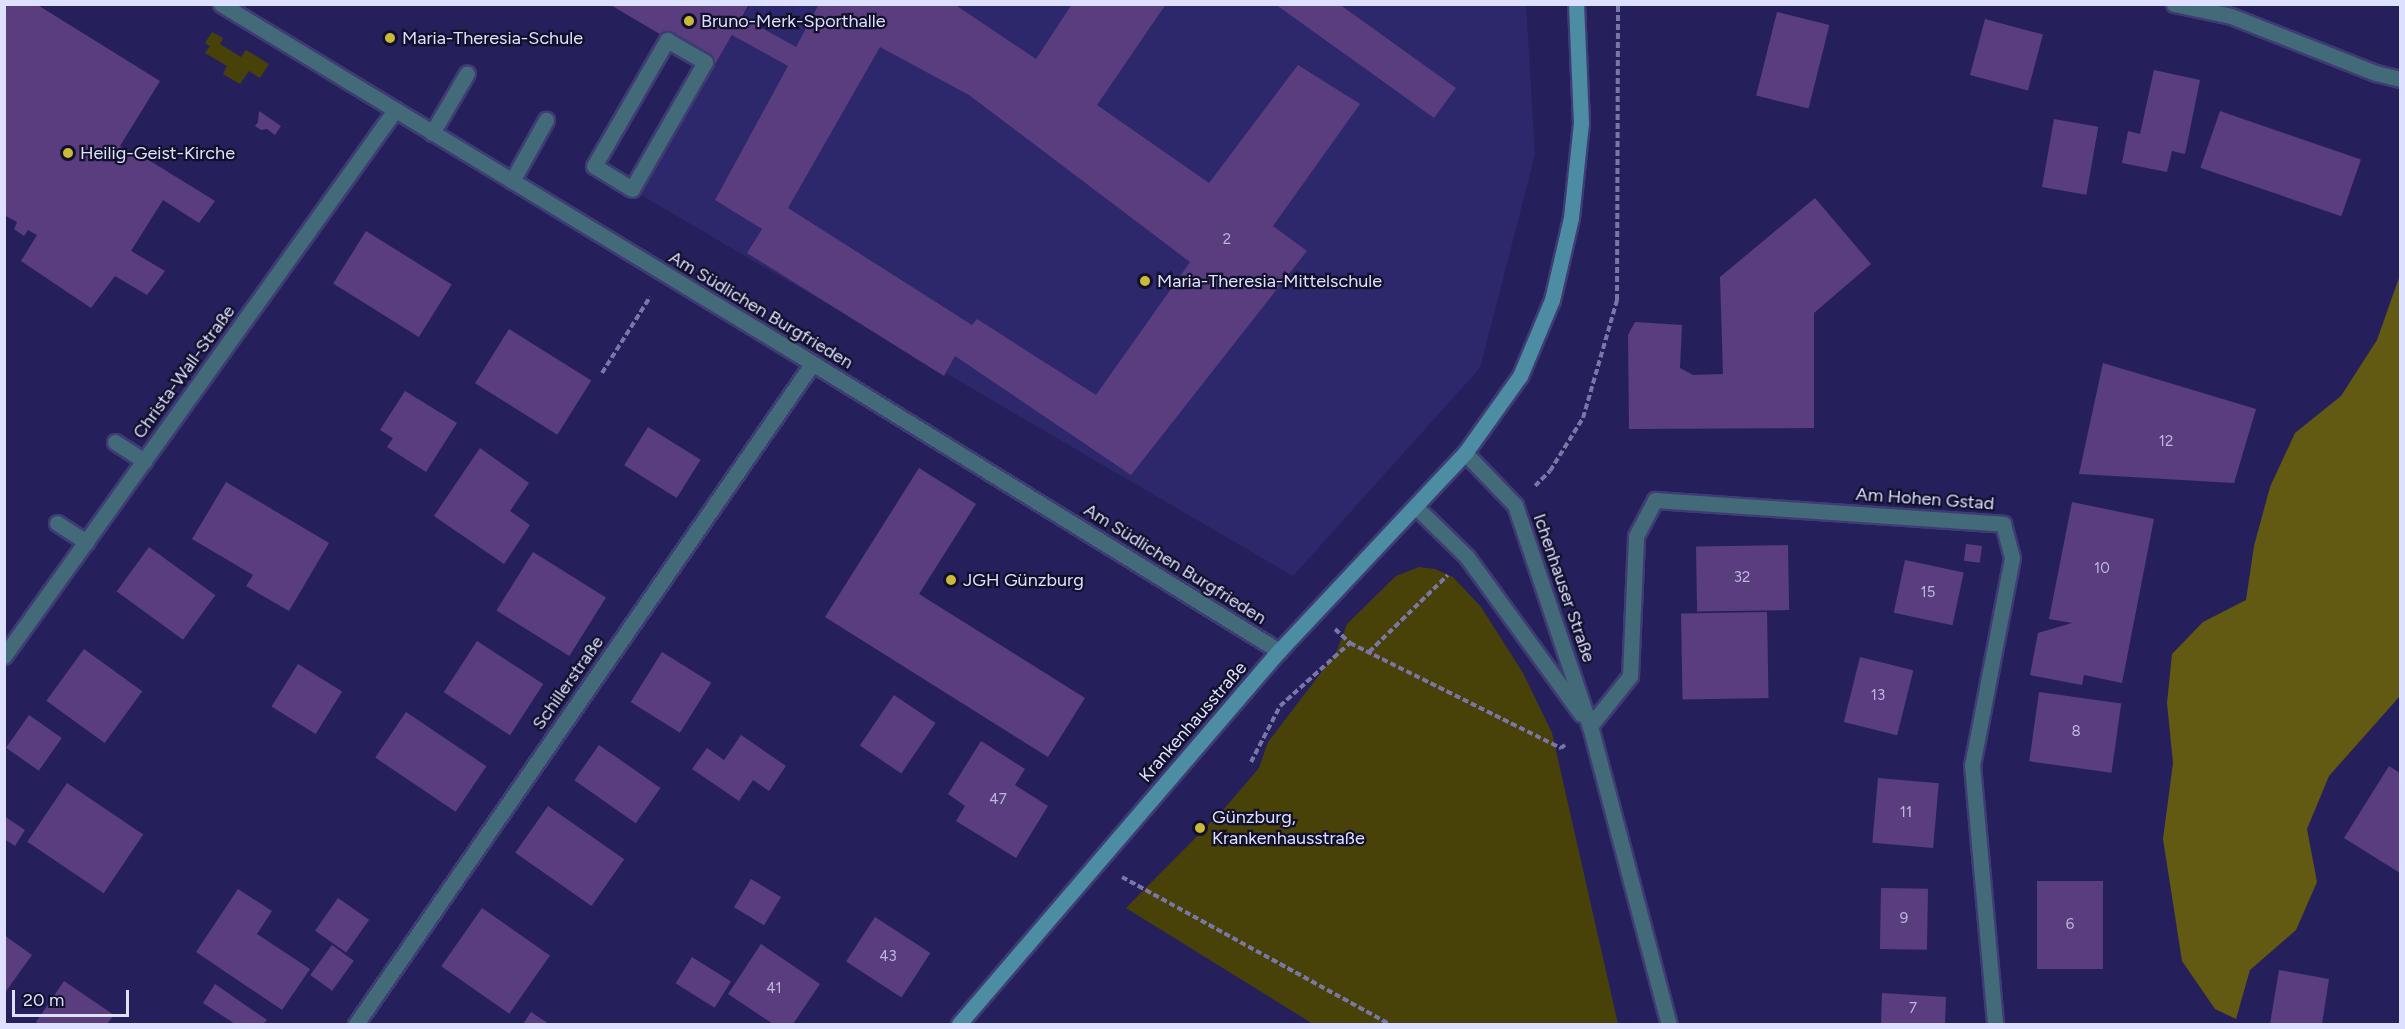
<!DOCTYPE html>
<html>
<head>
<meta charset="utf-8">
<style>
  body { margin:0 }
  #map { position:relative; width:2405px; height:1029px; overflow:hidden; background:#25205c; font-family:Figtree,sans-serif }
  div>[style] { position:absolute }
  .built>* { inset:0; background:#2d276b }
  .green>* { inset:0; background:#494208 }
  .forest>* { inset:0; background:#625912 }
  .building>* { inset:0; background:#593d7f; transform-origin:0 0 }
  .path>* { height:4px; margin-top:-2px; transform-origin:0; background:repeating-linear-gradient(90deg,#7977a6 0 6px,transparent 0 9px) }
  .roads { filter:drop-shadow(2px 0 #3f3b73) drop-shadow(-2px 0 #3f3b73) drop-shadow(0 2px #3f3b73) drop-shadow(0 -2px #3f3b73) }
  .lane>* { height:15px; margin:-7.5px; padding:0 7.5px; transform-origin:7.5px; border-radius:7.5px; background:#436a78 }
  .street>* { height:15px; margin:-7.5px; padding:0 7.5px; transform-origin:7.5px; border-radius:7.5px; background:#436a78 }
  .secondary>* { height:15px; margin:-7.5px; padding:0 7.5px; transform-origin:7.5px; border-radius:7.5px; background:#4c8da3 }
  .dots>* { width:16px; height:16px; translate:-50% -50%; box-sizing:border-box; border:3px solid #11102a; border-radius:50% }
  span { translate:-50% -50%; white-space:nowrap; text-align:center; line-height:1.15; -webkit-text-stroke:4.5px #11102a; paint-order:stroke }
  .number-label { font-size:15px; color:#bdb7df }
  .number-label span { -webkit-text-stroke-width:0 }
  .poi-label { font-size:18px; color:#dee0ff }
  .left { translate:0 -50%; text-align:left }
  .street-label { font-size:18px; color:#dee0ff }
  .frame { position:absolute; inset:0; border:6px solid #dee0ff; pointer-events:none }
  .scale { position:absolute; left:12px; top:990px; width:117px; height:27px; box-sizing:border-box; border:3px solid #dee0ff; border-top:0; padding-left:8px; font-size:18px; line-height:21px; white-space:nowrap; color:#dee0ff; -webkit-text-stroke:4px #11102a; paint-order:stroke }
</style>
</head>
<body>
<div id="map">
  <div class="built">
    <i style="clip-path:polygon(750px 5px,1526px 5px,1535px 155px,1480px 368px,1293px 576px,639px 194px)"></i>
  </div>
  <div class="green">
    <i style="clip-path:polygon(212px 32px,223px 38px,220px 44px,241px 57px,246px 50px,269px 64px,260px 78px,249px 71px,240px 84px,223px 74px,227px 66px,205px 53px,210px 46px,205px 43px)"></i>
    <i style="clip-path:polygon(1419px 567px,1435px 569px,1453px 577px,1481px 607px,1523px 673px,1552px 733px,1618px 1024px,1313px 1024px,1126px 908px,1224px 809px,1259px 768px,1268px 742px,1336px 653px,1347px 624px,1396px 576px)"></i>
  </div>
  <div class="forest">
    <i style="clip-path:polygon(2400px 275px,2400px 696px,2329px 776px,2307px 829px,2317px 882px,2296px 930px,2250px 970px,2236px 1019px,2215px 1009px,2182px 961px,2163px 839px,2173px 763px,2167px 703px,2172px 654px,2203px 622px,2246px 600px,2254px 546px,2270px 487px,2295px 433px,2341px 396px,2377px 340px)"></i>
  </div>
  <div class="building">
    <i style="clip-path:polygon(4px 4px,36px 4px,160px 81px,120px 146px,145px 161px,147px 159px,215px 201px,199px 223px,163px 200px,131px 251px,165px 271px,147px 295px,115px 276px,91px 308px,21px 261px,37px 235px,28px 230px,24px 236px,14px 229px,17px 222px,4px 215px)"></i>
    <i style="clip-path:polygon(evenodd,609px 4px,749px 4px,742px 17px,796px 47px,819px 4px,954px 4px,1036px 59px,1072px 4px,1166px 4px,1097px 105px,1209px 183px,1298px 65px,1360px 104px,1273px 226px,1307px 251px,1131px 475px,955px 356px,944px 376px,747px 253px,762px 229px,715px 200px,788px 66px,732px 35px,714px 66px,609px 4px,880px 47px,969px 95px,1190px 262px,1096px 395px,977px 319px,972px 325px,788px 208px,880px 47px)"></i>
    <i style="clip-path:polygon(1275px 4px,1339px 4px,1456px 88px,1434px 118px)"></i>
    <i style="left:1777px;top:12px;width:54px;height:86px;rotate:14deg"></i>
    <i style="left:1985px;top:19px;width:60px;height:58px;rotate:15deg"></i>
    <i style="clip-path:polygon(2154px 70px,2200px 80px,2185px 154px,2172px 151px,2167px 172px,2122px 163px,2128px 131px,2140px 134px)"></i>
    <i style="clip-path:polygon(259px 111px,281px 126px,275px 135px,267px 129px,261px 130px,255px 126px,258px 122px)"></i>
    <i style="left:2220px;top:111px;width:149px;height:60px;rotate:19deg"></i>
    <i style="left:2054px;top:119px;width:45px;height:69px;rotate:10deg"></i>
    <i style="clip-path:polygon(1815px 198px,1871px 264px,1814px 313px,1814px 428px,1629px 429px,1628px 335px,1635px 322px,1682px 325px,1680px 368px,1693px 375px,1723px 374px,1720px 277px)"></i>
    <i style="left:366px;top:231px;width:101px;height:62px;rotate:32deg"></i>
    <i style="left:509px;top:329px;width:97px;height:64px;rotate:32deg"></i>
    <i style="clip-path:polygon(2103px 363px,2256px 409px,2234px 483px,2079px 474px)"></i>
    <i style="clip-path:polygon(405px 391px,457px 423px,426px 472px,387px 447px,393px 438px,380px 430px)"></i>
    <i style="left:648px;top:427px;width:62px;height:45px;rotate:32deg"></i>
    <i style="clip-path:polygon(480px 448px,529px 483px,510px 511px,530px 525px,504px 564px,434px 516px)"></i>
    <i style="clip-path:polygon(919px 468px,976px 504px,919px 594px,1085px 698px,1048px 757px,825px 617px)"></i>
    <i style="clip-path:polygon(226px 482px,329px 543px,289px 611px,246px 586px,253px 575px,192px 539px)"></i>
    <i style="clip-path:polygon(2072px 502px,2154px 519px,2122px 683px,2084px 675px,2082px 685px,2030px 675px,2038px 633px,2072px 623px,2049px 619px)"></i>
    <i style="left:1966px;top:544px;width:16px;height:17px;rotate:7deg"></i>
    <i style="left:1788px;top:545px;width:65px;height:92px;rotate:89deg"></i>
    <i style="left:149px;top:547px;width:82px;height:55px;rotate:36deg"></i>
    <i style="left:533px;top:552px;width:86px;height:69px;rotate:32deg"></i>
    <i style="left:1905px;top:560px;width:60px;height:54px;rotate:12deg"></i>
    <i style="left:1767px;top:612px;width:86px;height:86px;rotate:89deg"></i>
    <i style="left:477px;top:641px;width:79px;height:61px;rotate:33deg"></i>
    <i style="left:84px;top:649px;width:72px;height:64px;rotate:36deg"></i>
    <i style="left:662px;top:652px;width:58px;height:59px;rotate:32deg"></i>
    <i style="left:1860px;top:657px;width:55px;height:67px;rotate:14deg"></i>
    <i style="left:298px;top:664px;width:52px;height:50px;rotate:32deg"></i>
    <i style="left:2039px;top:692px;width:83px;height:70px;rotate:8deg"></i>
    <i style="left:894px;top:695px;width:50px;height:61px;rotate:34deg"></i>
    <i style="left:406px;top:712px;width:97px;height:55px;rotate:34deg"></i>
    <i style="left:29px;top:715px;width:40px;height:40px;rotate:35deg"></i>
    <i style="clip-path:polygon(741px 735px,786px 766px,769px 791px,753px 780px,739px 801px,692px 769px,707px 748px,724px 760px)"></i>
    <i style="clip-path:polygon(981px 741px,1025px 769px,1015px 785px,1048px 806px,1016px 858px,956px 821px,965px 806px,948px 794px)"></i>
    <i style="left:599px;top:745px;width:75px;height:43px;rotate:35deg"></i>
    <i style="clip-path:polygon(2389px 766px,2400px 773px,2400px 873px,2344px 838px)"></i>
    <i style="left:1878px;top:778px;width:61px;height:65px;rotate:5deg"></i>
    <i style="left:67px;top:783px;width:92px;height:71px;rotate:34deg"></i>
    <i style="left:548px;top:806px;width:93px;height:57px;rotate:35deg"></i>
    <i style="clip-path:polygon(4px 816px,25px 830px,15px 846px,4px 839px)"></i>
    <i style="left:751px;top:879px;width:35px;height:33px;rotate:31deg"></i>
    <i style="left:2037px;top:881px;width:66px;height:88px"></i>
    <i style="left:1881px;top:888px;width:47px;height:61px;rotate:1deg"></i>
    <i style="clip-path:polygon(238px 889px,272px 911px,257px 934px,310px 969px,282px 1010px,196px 952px)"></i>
    <i style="left:338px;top:898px;width:38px;height:40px;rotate:35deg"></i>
    <i style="left:482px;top:908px;width:83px;height:71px;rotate:35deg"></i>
    <i style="left:875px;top:917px;width:66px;height:53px;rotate:33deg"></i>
    <i style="clip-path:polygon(4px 935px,32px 955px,4px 994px)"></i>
    <i style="clip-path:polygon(761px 944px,820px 984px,793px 1024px,773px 1024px,728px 994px)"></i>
    <i style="left:332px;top:945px;width:27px;height:37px;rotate:36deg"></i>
    <i style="left:692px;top:957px;width:46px;height:31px;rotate:32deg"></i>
    <i style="clip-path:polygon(2279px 970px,2329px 979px,2322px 1024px,2270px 1024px)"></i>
    <i style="clip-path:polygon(64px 981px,114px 1015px,107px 1024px,40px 1024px,36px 1022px)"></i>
    <i style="clip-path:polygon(215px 984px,267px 1020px,263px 1024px,235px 1024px,203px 1003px)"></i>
    <i style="clip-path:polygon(1882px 993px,1946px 997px,1945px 1023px,1881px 1024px)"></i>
    <i style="clip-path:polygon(531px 1012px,549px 1024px,523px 1024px)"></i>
  </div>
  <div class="path">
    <i style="left:602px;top:373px;width:90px;rotate:-57.7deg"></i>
    <i style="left:1535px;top:486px;width:21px;rotate:-45deg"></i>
    <i style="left:1550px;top:471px;width:62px;rotate:-58.1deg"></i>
    <i style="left:1583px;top:418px;width:123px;rotate:-73.9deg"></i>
    <i style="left:1617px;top:300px;width:296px;rotate:-89.8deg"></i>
    <i style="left:1335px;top:629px;width:21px;rotate:43deg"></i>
    <i style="left:1369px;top:652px;width:110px;rotate:-44.3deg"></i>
    <i style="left:1251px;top:762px;width:63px;rotate:-62.6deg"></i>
    <i style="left:1280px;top:706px;width:94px;rotate:-42deg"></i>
    <i style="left:1350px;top:643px;width:236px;rotate:26.5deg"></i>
    <i style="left:1561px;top:748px;width:5px;rotate:-37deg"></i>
    <i style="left:1122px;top:877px;width:305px;rotate:28.8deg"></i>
  </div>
  <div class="roads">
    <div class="lane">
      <i style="left:432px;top:133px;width:69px;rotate:-59.7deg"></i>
      <i style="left:512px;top:181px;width:70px;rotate:-60.9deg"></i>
      <i style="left:115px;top:442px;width:35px;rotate:33deg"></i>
      <i style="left:57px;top:523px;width:35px;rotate:33deg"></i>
    </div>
    <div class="street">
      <i style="left:221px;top:4px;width:673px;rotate:31.26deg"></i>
      <i style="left:796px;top:353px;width:568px;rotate:31.67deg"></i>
      <i style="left:2174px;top:4px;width:58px;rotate:11.9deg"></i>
      <i style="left:2231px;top:16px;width:156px;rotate:21.5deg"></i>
      <i style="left:2376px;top:73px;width:25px;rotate:14deg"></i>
      <i style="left:667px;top:40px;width:44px;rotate:30.1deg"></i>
      <i style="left:705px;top:62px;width:146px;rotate:119.9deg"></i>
      <i style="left:632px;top:189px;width:44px;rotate:-148.8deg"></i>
      <i style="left:594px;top:166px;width:146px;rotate:-59.9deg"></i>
      <i style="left:1465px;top:453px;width:72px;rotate:46.1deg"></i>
      <i style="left:1515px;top:505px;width:233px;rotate:71.3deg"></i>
      <i style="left:1590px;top:726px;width:308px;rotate:75.2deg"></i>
      <i style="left:1416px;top:507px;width:71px;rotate:44.4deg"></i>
      <i style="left:1467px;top:557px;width:194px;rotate:54deg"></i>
      <i style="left:4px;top:656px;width:672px;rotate:-54.39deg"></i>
      <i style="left:1590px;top:726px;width:64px;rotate:-51.3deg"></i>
      <i style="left:1630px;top:676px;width:140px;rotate:-87.5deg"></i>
      <i style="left:1636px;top:536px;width:41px;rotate:-62.2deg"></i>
      <i style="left:1655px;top:500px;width:349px;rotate:3.9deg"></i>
      <i style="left:2003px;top:524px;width:35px;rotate:75deg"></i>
      <i style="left:2012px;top:558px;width:211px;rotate:100.9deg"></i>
      <i style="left:1972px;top:765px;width:260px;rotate:84.9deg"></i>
      <i style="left:356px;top:1024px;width:802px;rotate:-55.36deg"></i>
    </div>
    <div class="secondary">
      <i style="left:959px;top:1024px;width:491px;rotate:-49.4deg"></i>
      <i style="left:1279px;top:651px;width:272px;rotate:-46.8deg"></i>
      <i style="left:1465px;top:453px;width:95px;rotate:-54.5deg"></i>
      <i style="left:1520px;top:376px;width:82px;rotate:-67.2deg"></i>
      <i style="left:1552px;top:300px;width:84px;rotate:-77deg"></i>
      <i style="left:1571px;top:218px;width:96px;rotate:-84deg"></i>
      <i style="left:1581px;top:123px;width:119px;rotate:-92.4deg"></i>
    </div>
  </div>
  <div class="dots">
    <i style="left:689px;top:21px;background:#cbba39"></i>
    <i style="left:390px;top:38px;background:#cbba39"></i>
    <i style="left:68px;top:153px;background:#cbba39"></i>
    <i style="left:1145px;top:281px;background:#cbba39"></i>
    <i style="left:951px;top:580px;background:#cbba39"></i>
    <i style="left:1200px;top:828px;background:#cbba39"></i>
  </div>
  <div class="number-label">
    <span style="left:1227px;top:240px">2</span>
    <span style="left:2166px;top:442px">12</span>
    <span style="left:2102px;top:569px">10</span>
    <span style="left:1742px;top:578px">32</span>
    <span style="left:1928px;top:593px">15</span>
    <span style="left:1878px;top:696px">13</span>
    <span style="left:2076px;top:732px">8</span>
    <span style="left:998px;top:800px">47</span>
    <span style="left:1906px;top:813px">11</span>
    <span style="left:1904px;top:919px">9</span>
    <span style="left:2070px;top:925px">6</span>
    <span style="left:888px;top:957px">43</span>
    <span style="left:774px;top:989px">41</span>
    <span style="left:1913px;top:1009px">7</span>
  </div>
  <div class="poi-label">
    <span class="left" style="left:701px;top:21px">Bruno-Merk-Sporthalle</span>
    <span class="left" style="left:402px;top:38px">Maria-Theresia-Schule</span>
    <span class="left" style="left:80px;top:153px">Heilig-Geist-Kirche</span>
    <span class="left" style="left:1157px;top:281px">Maria-Theresia-Mittelschule</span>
    <span class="left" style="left:963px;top:580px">JGH Günzburg</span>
    <span class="left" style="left:1212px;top:828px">Günzburg,<br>Krankenhausstraße</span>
  </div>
  <div class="street-label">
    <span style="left:761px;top:310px;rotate:31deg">Am Südlichen Burgfrieden</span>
    <span style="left:184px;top:372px;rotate:-54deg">Christa-Wall-Straße</span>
    <span style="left:1925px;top:499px;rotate:4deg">Am Hohen Gstad</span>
    <span style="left:1175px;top:564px;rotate:32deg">Am Südlichen Burgfrieden</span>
    <span style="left:1564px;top:588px;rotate:71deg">Ichenhauser Straße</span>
    <span style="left:568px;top:683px;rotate:-55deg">Schillerstraße</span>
    <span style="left:1193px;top:722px;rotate:-49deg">Krankenhausstraße</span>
  </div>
  <div class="frame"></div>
  <div class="scale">20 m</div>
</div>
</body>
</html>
